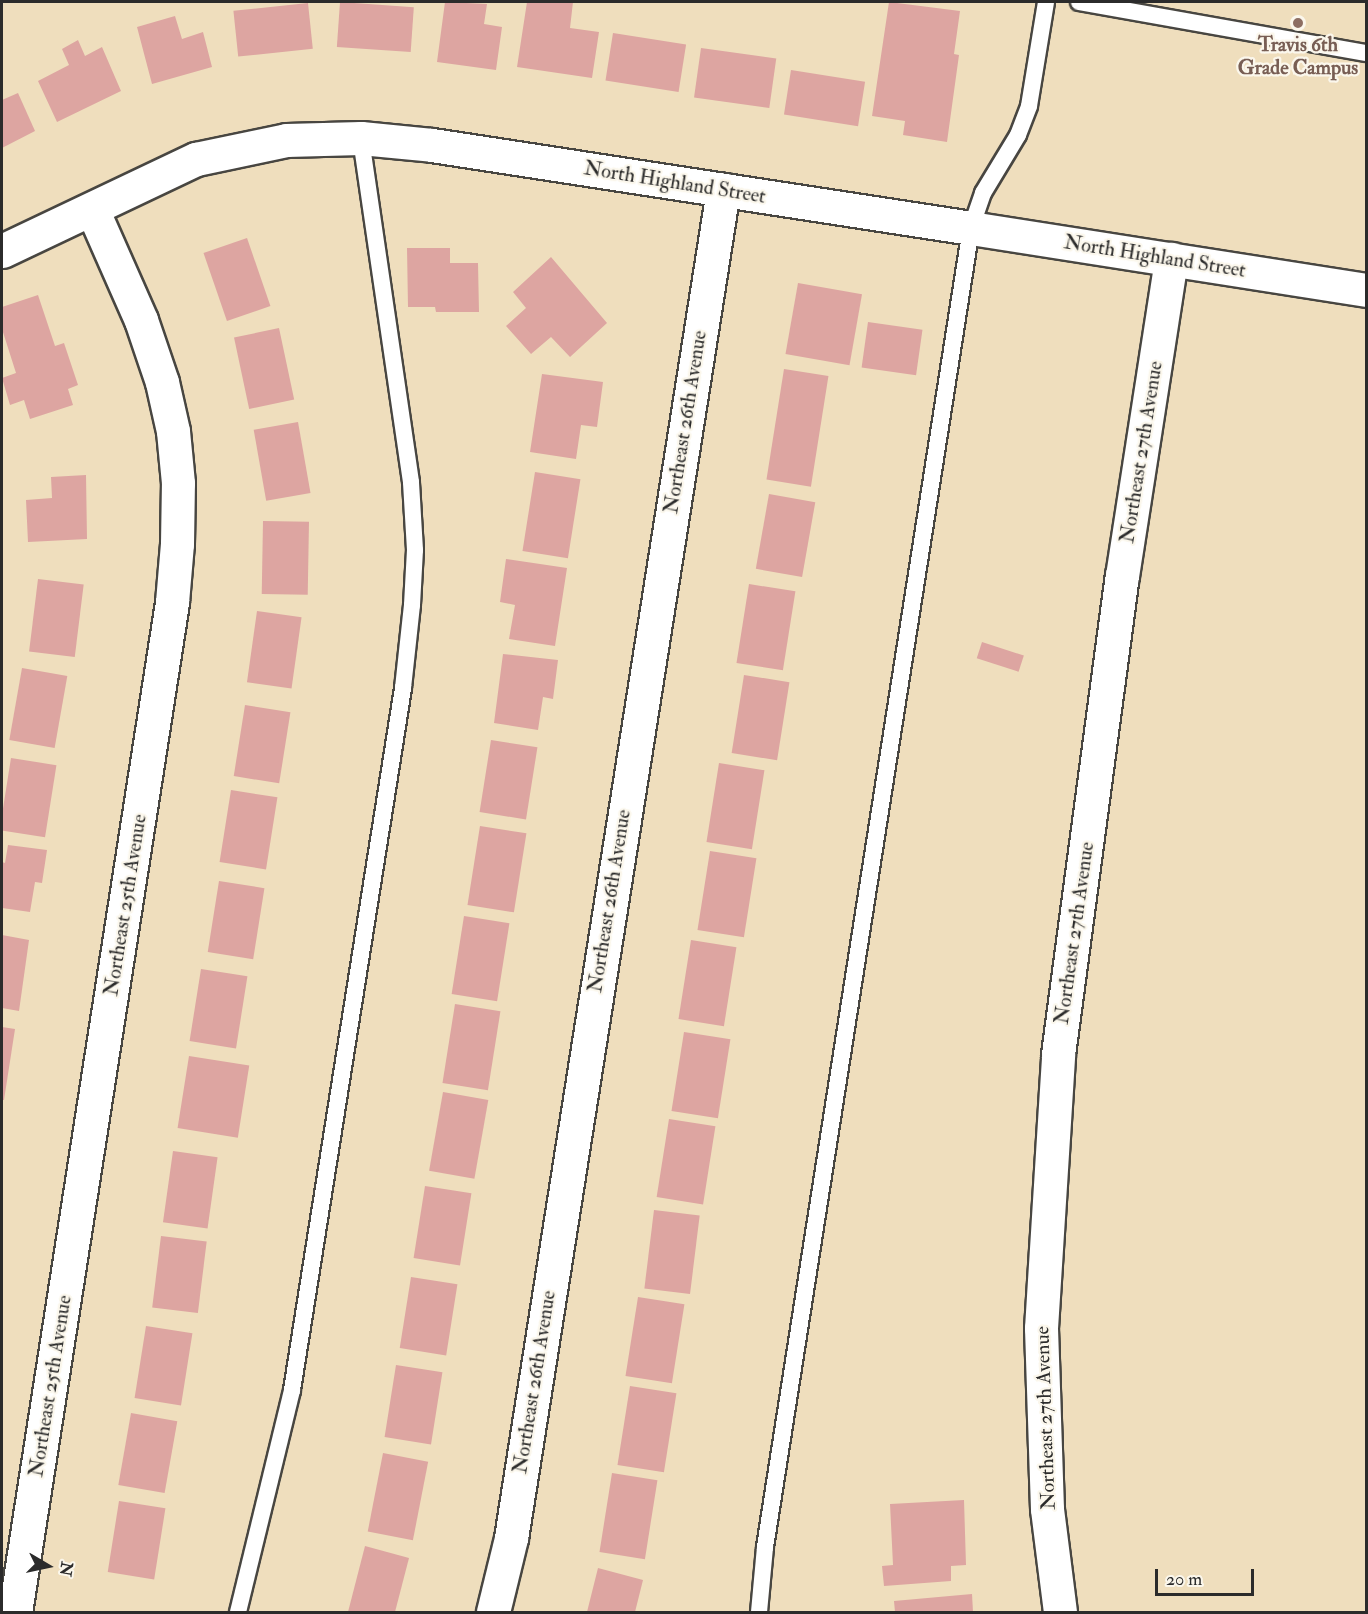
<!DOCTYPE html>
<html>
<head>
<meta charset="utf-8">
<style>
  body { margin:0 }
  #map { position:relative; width:1368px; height:1614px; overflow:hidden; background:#efdebd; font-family:"IM FELL Double Pica",serif }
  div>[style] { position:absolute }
  .building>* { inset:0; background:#dda5a1; transform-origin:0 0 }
  .roads { filter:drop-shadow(2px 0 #484641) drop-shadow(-2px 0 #484641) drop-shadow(0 2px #484641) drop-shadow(0 -2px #484641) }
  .service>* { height:16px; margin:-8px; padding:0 8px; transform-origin:8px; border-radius:8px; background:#fff }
  .minor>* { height:33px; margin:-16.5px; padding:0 16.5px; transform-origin:16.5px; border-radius:16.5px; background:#fff }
  .tertiary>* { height:33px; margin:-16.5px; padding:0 16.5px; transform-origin:16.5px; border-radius:16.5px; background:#fff }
  .dots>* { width:16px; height:16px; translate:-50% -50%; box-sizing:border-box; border:3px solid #fbf7ec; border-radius:50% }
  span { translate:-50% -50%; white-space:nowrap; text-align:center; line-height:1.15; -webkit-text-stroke:4.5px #fbf7ec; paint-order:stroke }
  .education-label { font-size:20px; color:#785e54; font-weight:700 }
  .street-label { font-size:20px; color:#2b2b2b }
  .frame { position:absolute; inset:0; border:3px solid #2b2b2b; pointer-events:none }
  .north { position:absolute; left:18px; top:1536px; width:60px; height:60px; -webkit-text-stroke:4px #fbf7ec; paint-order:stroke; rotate:99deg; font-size:16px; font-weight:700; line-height:24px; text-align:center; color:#2b2b2b }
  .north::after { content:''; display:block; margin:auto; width:21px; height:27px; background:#2b2b2b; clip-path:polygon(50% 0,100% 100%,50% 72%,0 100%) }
  .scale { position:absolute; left:1155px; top:1569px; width:99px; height:27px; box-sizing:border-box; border:3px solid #2b2b2b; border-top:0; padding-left:8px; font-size:18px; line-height:21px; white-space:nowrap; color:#2b2b2b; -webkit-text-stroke:4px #fbf7ec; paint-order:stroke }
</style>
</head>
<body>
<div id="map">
  <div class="building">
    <i style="left:340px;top:2px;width:74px;height:45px;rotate:4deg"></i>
    <i style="clip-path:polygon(445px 2px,487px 4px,484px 24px,502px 27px,496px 70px,437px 62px)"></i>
    <i style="clip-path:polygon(527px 2px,573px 2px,570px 28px,599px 32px,592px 78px,517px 67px)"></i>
    <i style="clip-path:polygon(889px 2px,960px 11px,954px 54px,959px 55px,947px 142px,903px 135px,905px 121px,872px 116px)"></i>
    <i style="left:308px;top:3px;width:46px;height:75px;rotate:84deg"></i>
    <i style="clip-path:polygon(175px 16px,182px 39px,203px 32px,212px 67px,152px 84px,137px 27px)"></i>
    <i style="left:613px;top:33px;width:74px;height:48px;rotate:9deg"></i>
    <i style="clip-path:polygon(78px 40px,85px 56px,102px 47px,121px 91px,57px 122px,38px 81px,69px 65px,62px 49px)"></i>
    <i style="left:701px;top:48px;width:76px;height:50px;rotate:8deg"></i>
    <i style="left:791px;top:70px;width:75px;height:45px;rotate:9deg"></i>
    <i style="clip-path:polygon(18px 93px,35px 131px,2px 148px,2px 100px)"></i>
    <i style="left:247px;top:238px;width:72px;height:46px;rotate:71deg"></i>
    <i style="clip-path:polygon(407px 248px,450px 248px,450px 263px,478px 263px,479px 312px,436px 312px,435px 307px,408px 307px)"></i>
    <i style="clip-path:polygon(551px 257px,607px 323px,570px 357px,551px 337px,531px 354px,506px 326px,526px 308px,513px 292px)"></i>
    <i style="left:798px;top:283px;width:65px;height:72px;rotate:10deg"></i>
    <i style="clip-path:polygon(38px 295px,55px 346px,64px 343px,78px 385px,68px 389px,73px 405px,30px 419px,24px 400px,10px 405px,2px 378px,16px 373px,2px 329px,2px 307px)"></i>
    <i style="left:868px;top:322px;width:55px;height:46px;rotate:8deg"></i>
    <i style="left:279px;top:328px;width:73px;height:46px;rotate:78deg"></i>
    <i style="left:784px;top:369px;width:45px;height:112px;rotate:9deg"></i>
    <i style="clip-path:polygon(542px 374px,603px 382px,597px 427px,581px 425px,576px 459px,530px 452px)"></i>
    <i style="left:298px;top:422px;width:72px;height:45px;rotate:80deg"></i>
    <i style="left:535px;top:472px;width:46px;height:80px;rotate:9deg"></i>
    <i style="clip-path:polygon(86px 475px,87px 539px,28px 542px,26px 500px,52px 498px,51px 477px)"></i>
    <i style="left:769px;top:494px;width:47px;height:76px;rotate:10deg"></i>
    <i style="left:263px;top:521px;width:46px;height:73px;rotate:1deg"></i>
    <i style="clip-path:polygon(506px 559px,567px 568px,555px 646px,509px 639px,515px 605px,500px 602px)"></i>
    <i style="left:38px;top:579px;width:46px;height:73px;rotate:7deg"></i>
    <i style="left:749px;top:584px;width:47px;height:80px;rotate:9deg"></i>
    <i style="left:257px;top:611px;width:45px;height:72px;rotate:8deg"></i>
    <i style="left:982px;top:642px;width:44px;height:17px;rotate:18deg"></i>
    <i style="clip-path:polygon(503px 654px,558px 660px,553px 699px,543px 697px,538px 730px,494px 723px)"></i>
    <i style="left:22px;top:668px;width:46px;height:73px;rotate:10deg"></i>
    <i style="left:744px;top:675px;width:46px;height:79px;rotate:9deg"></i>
    <i style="left:245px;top:705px;width:46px;height:72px;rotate:9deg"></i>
    <i style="left:491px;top:740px;width:47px;height:73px;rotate:9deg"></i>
    <i style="left:11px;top:758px;width:46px;height:73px;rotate:9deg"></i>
    <i style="left:719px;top:763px;width:46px;height:80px;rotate:9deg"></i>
    <i style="left:231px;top:790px;width:47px;height:73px;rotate:9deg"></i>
    <i style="left:480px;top:826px;width:47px;height:80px;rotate:9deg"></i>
    <i style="clip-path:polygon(8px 845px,47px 850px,42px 883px,35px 882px,30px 912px,2px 908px,2px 862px,5px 863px)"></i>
    <i style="left:710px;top:851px;width:47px;height:80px;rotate:9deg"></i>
    <i style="left:219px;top:881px;width:46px;height:72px;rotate:9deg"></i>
    <i style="left:464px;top:916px;width:46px;height:79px;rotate:9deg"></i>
    <i style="clip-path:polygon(2px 935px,29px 940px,19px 1011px,2px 1008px)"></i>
    <i style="left:691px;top:940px;width:46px;height:80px;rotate:9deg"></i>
    <i style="left:201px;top:969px;width:47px;height:73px;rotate:9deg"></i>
    <i style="left:455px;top:1004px;width:46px;height:80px;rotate:9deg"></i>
    <i style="clip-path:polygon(2px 1027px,15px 1029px,4px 1100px,2px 1100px)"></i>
    <i style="left:684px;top:1032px;width:47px;height:80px;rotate:9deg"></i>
    <i style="left:189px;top:1056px;width:61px;height:73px;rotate:9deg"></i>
    <i style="left:443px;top:1092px;width:46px;height:80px;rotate:10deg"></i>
    <i style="left:669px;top:1119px;width:47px;height:79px;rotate:9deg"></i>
    <i style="left:173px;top:1151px;width:45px;height:72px;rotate:8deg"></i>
    <i style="left:425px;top:1186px;width:47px;height:73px;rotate:9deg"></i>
    <i style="left:654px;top:1210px;width:46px;height:79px;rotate:7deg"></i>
    <i style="left:161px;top:1236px;width:46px;height:72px;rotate:7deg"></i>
    <i style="left:411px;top:1277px;width:47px;height:72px;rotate:9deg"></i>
    <i style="left:638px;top:1297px;width:47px;height:80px;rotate:9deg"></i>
    <i style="left:146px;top:1326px;width:47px;height:73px;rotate:9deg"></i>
    <i style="left:396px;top:1365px;width:47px;height:73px;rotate:9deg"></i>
    <i style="left:630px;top:1386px;width:47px;height:80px;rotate:9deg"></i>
    <i style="left:131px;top:1413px;width:47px;height:73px;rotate:10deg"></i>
    <i style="left:383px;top:1453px;width:46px;height:80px;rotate:11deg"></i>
    <i style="left:612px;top:1473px;width:46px;height:80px;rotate:9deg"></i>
    <i style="clip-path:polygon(964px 1500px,966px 1565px,951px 1566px,951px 1581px,884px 1586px,882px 1566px,893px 1565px,890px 1504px)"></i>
    <i style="left:119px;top:1501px;width:47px;height:72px;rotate:9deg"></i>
    <i style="clip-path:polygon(365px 1546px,409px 1558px,395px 1612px,348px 1612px)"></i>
    <i style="clip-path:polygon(598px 1568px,643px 1580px,635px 1612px,587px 1612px)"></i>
    <i style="clip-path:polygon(972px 1594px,973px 1612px,895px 1612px,894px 1601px)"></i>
  </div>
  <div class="roads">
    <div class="service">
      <i style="left:1079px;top:2px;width:291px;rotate:10.1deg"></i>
      <i style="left:238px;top:1612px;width:228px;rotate:-76.3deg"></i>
      <i style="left:292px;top:1390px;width:711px;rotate:-81.01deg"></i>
      <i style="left:403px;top:688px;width:83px;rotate:-83.8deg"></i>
      <i style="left:412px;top:605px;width:55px;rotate:-86.9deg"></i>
      <i style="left:415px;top:550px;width:68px;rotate:-93.4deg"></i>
      <i style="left:411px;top:482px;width:348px;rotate:-98.3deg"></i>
      <i style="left:759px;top:1612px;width:65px;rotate:-84.7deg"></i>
      <i style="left:765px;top:1547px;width:1335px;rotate:-81.12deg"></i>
      <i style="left:971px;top:228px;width:37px;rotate:-71deg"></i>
      <i style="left:983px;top:193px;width:68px;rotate:-58.9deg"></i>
      <i style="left:1018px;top:135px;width:31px;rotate:-69deg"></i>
      <i style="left:1029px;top:106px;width:105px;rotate:-80.7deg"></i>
    </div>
    <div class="minor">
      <i style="left:971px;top:228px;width:400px;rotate:8.9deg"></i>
      <i style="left:15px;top:1612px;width:1022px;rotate:-81.16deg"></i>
      <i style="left:172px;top:602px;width:58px;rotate:-85.1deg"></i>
      <i style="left:177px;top:544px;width:61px;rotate:-89.1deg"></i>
      <i style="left:178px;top:483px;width:52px;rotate:-95.5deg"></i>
      <i style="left:173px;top:431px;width:50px;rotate:-102.7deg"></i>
      <i style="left:162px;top:382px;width:65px;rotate:-108.7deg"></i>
      <i style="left:141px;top:320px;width:121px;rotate:-113.8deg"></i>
      <i style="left:493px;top:1612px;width:76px;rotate:-76.3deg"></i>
      <i style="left:511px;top:1538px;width:1365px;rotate:-81.06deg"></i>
      <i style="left:1060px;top:1612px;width:104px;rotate:-97.2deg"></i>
      <i style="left:1047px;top:1509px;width:181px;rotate:-91.9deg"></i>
      <i style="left:1041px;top:1328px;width:275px;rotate:-86.4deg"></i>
      <i style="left:1058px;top:1054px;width:482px;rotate:-82.4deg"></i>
      <i style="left:1122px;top:576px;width:321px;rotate:-81.2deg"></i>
    </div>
    <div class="tertiary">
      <i style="left:2px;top:251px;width:215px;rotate:-25.4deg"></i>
      <i style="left:196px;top:159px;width:92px;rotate:-11.9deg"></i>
      <i style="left:286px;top:140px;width:75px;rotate:-1.5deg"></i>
      <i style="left:361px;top:138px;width:71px;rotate:5.6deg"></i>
      <i style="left:432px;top:145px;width:545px;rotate:8.75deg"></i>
    </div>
  </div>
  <div class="dots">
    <i style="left:1298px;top:23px;background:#8d6e63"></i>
  </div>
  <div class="education-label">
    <span style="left:1298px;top:56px">Travis 6th<br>Grade Campus</span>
  </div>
  <div class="street-label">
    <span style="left:675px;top:182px;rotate:9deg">North Highland Street</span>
    <span style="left:1155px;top:256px;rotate:9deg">North Highland Street</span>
    <span style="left:685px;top:422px;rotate:-81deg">Northeast 26th Avenue</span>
    <span style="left:1141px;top:452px;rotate:-81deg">Northeast 27th Avenue</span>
    <span style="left:609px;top:901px;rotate:-81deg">Northeast 26th Avenue</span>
    <span style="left:125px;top:905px;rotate:-81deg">Northeast 25th Avenue</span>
    <span style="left:1074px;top:933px;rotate:-82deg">Northeast 27th Avenue</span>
    <span style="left:534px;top:1382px;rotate:-81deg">Northeast 26th Avenue</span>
    <span style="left:50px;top:1386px;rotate:-81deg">Northeast 25th Avenue</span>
    <span style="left:1045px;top:1418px;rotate:-92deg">Northeast 27th Avenue</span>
  </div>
  <div class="frame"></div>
  <div class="north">N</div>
  <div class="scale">20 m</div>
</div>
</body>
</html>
